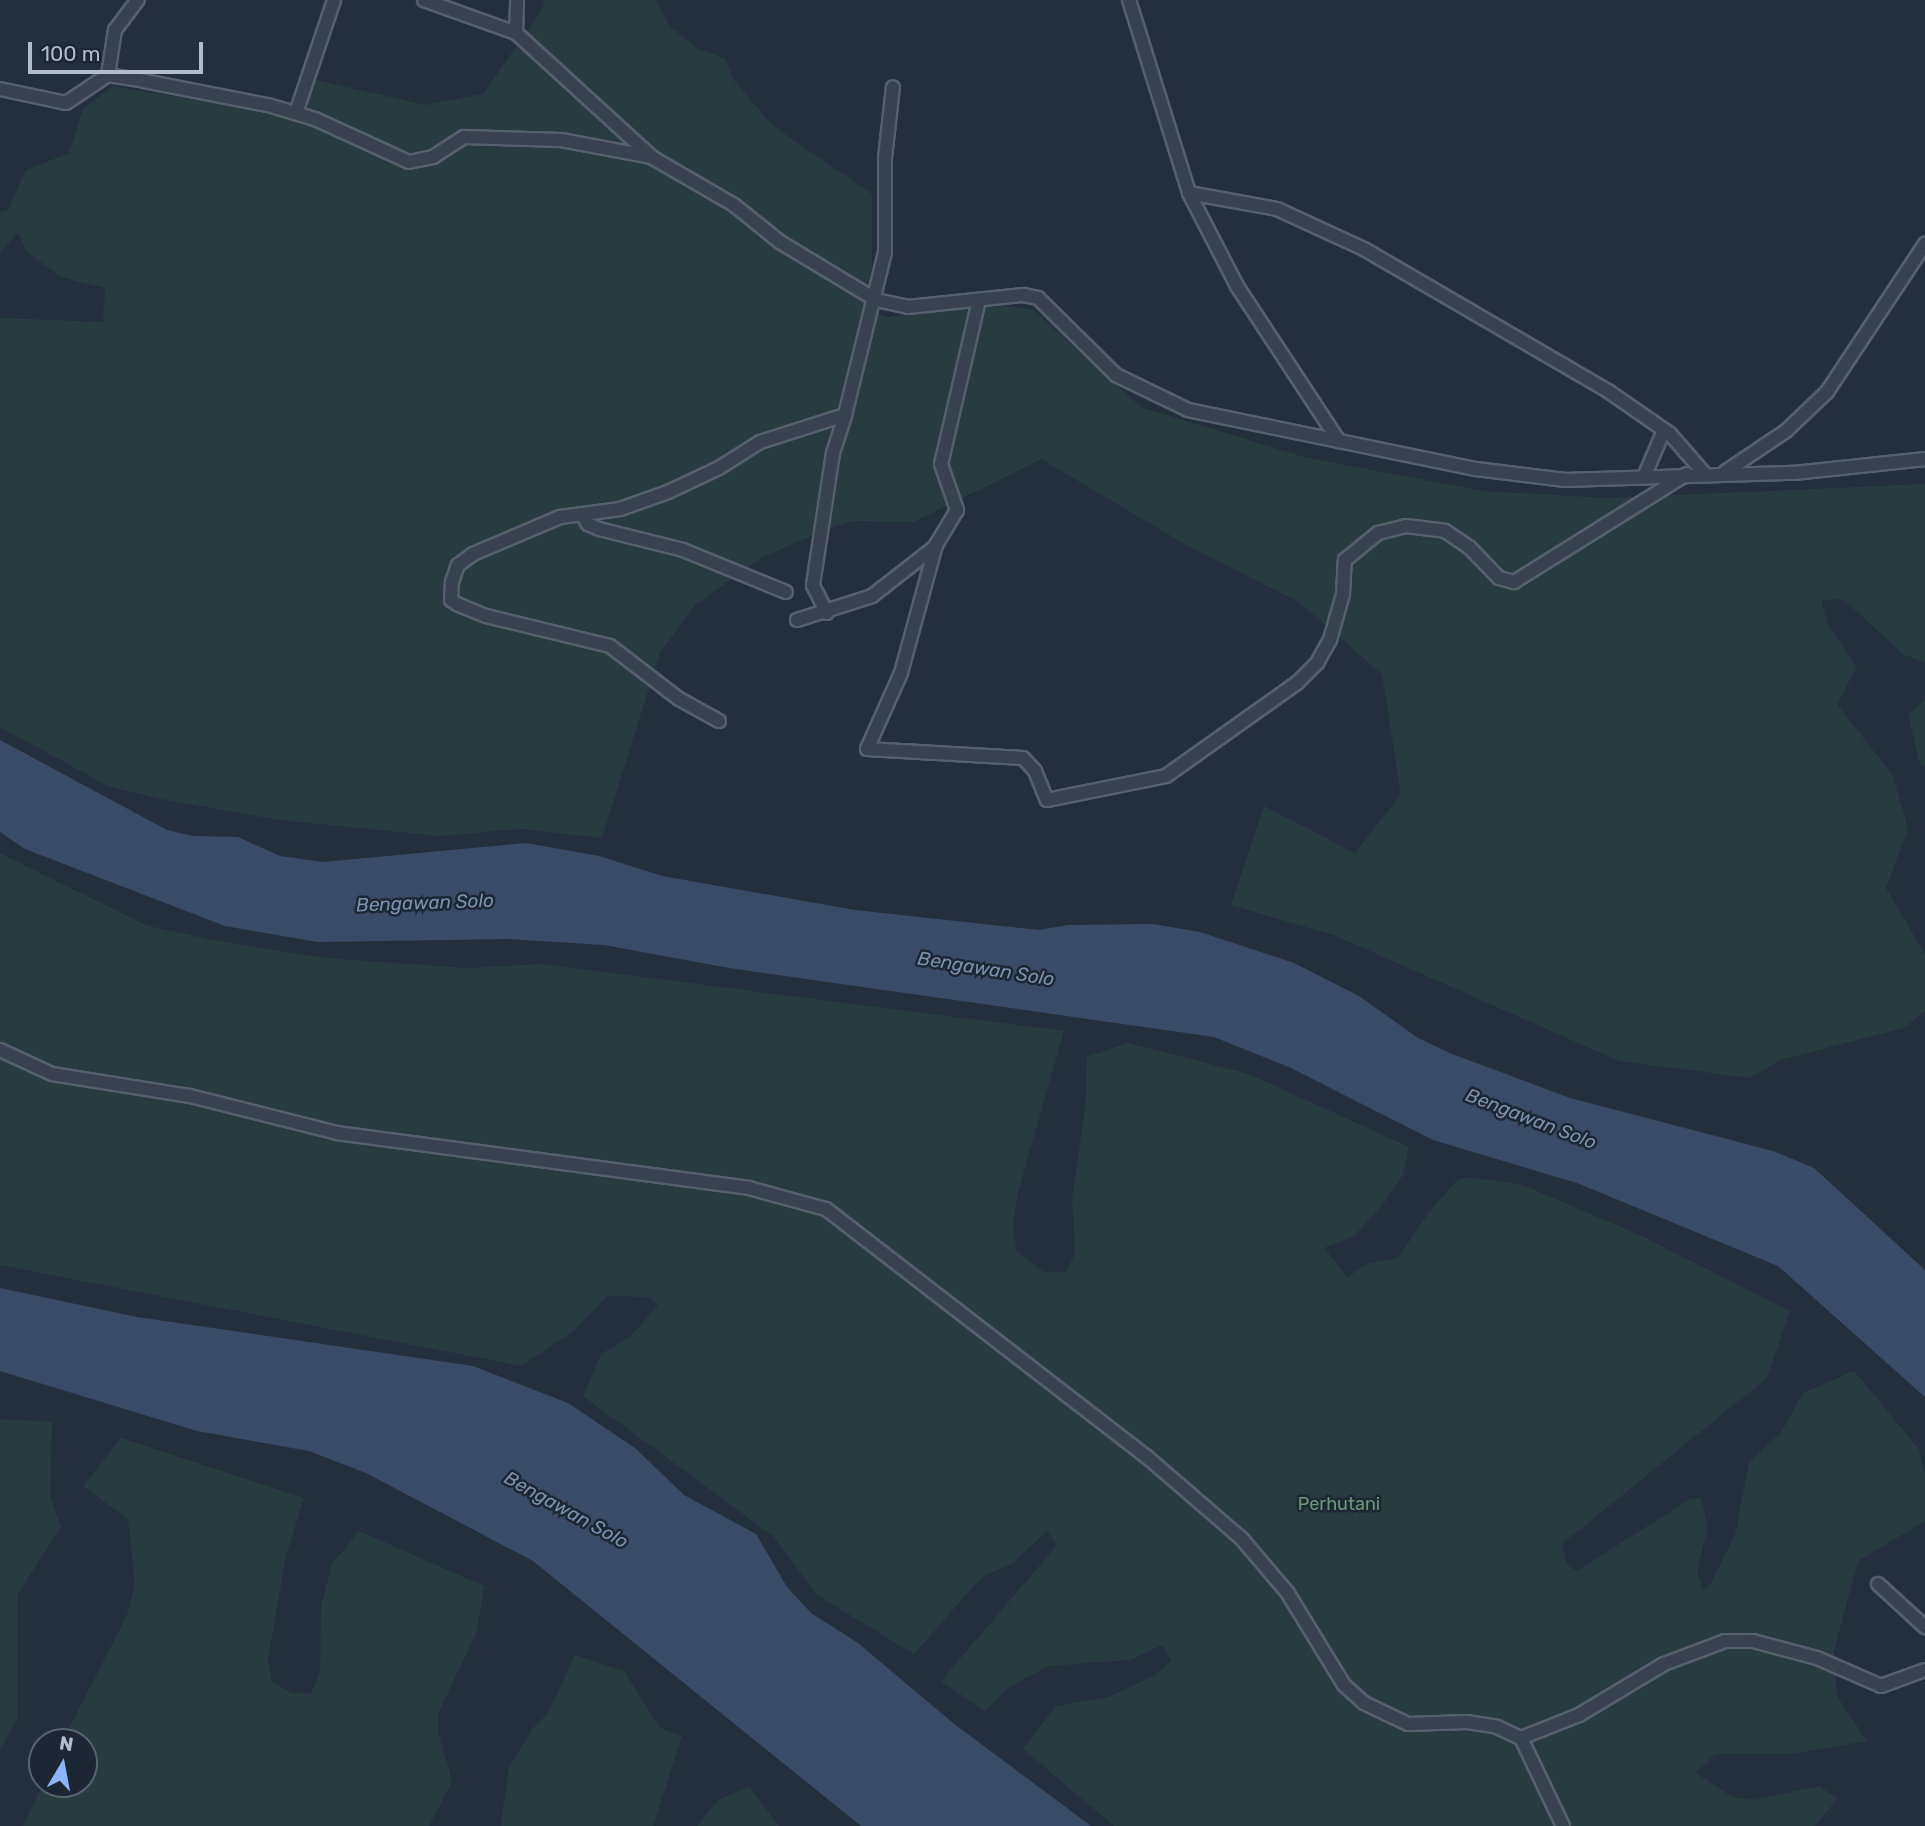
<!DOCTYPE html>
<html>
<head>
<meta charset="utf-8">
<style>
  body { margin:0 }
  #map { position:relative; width:1925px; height:1826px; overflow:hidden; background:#242f3e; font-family:Rubik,sans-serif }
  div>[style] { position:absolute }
  .green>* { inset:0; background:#263c3f }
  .water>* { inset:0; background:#394c67 }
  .roads { filter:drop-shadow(2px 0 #565f6c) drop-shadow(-2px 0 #565f6c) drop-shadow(0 2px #565f6c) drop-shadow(0 -2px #565f6c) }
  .minor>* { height:12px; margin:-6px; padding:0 6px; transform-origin:6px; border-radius:6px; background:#38414e }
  span { translate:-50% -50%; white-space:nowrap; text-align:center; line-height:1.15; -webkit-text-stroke:5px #1d2633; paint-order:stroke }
  .park-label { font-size:18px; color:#6b9a76 }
  .water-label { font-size:19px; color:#7c92b1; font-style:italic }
  .north { position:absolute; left:28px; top:1728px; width:70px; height:70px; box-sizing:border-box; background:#1d2633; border:2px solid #59626f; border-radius:50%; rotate:10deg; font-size:19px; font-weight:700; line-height:28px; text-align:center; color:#b4bcc9 }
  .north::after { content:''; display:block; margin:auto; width:24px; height:32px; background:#8ab4f8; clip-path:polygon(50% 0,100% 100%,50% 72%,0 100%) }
  .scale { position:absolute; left:28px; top:42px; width:175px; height:32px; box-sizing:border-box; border:4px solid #b4bcc9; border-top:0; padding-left:9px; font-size:21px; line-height:24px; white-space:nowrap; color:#b4bcc9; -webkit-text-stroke:5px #1d2633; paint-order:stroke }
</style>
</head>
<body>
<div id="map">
  <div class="green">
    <i style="clip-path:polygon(544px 0,656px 0,670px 27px,697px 48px,726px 59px,733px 79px,772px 125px,872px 194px,872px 265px,863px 308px,886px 317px,1002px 305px,1033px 310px,1141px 407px,1304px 457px,1483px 491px,1608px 498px,1925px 484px,1925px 663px,1903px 654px,1843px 599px,1822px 600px,1827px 622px,1857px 667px,1837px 704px,1893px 776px,1908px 829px,1886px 888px,1925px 954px,1925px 1011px,1904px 1028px,1780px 1060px,1750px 1078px,1619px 1061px,1336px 936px,1231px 905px,1264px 806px,1355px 853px,1401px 794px,1382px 674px,1300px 603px,1183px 543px,1041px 459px,914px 522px,851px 521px,804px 539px,761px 558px,695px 605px,660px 653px,602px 838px,523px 829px,439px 836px,279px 820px,166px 800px,110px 787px,0 727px,0 318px,103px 322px,105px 288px,61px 277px,27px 252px,18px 233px,0 252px,0 212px,8px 210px,26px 170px,69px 153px,83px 109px,113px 86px,252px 109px,298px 122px,316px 80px,425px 105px,483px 94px,542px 10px)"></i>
    <i style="clip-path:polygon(1925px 700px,1925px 767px,1920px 765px,1908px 714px)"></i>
    <i style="clip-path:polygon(0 853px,145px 925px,212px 940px,325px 958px,467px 968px,542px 964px,1064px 1031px,1017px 1196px,1013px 1229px,1017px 1252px,1044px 1272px,1066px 1272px,1075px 1254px,1072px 1199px,1086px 1100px,1087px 1057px,1128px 1043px,1249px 1074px,1409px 1147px,1403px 1175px,1385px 1202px,1354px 1236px,1324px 1248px,1348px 1277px,1366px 1264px,1398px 1258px,1429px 1212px,1458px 1179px,1469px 1177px,1523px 1185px,1640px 1235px,1790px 1311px,1767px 1378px,1562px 1544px,1567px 1565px,1577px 1571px,1690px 1499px,1701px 1498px,1708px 1529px,1697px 1570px,1703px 1590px,1711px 1583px,1735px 1535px,1749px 1463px,1782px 1431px,1803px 1393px,1854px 1371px,1918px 1448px,1925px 1474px,1925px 1521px,1858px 1561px,1834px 1651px,1837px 1696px,1867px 1741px,1791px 1754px,1715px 1754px,1696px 1773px,1732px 1797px,1753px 1800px,1820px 1786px,1837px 1799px,1815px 1826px,1114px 1826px,1023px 1749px,1056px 1706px,1108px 1697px,1156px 1675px,1171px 1660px,1162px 1645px,1131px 1660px,1049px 1666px,1009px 1687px,985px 1711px,941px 1681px,1057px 1545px,1047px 1531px,1013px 1563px,982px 1577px,914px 1654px,817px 1595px,773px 1536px,583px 1396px,601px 1354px,630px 1337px,658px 1305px,650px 1297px,607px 1296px,575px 1330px,521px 1366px,0 1265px)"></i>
    <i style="clip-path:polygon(0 1419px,52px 1422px,50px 1497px,61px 1527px,17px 1595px,17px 1719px,0 1750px)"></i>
    <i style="clip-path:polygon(121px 1438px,304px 1498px,286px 1556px,268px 1660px,272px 1681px,291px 1693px,311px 1694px,320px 1671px,321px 1606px,332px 1564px,359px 1531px,484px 1586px,477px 1631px,438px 1714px,439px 1735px,452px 1782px,429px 1826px,23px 1826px,43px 1784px,84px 1784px,84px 1742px,62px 1742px,127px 1615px,135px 1584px,128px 1519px,83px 1486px)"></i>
    <i style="clip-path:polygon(575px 1655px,624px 1671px,660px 1728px,682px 1736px,653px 1826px,501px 1826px,509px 1767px,533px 1728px,548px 1713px)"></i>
    <i style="clip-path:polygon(749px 1787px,779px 1826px,697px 1826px,718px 1800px)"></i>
  </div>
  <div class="water">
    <i style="clip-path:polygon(0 740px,167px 830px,193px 836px,238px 837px,280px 856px,323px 862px,526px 843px,599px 856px,662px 876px,855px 910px,1039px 930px,1068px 925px,1153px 924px,1200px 932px,1294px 963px,1359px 996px,1418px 1038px,1452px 1054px,1570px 1098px,1773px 1151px,1814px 1168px,1925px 1270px,1925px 1397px,1778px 1266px,1577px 1183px,1433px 1140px,1289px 1067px,1214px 1037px,729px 968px,604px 945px,508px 939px,317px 942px,225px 926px,25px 849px,0 832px)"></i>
    <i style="clip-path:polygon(0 1288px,137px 1317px,473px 1366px,568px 1403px,635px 1448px,684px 1495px,756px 1534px,787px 1587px,811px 1613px,858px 1643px,953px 1723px,1091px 1826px,861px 1826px,533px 1561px,366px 1473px,309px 1451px,197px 1431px,0 1371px)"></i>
  </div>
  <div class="roads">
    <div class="minor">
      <i style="left:424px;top:0;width:98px;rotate:19.7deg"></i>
      <i style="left:516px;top:33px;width:185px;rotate:42.4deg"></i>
      <i style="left:653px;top:158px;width:94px;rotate:30.1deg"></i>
      <i style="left:734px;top:205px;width:59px;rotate:38.8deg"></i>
      <i style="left:780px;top:242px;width:112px;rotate:31.1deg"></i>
      <i style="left:876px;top:300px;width:33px;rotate:12deg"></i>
      <i style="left:908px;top:307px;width:116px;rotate:-6deg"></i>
      <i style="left:1023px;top:295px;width:15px;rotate:11deg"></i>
      <i style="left:1038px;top:298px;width:110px;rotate:44.6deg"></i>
      <i style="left:1116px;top:375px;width:80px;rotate:25.9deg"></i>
      <i style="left:1188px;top:410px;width:294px;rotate:11.6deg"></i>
      <i style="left:1476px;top:469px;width:90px;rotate:7deg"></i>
      <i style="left:1565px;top:480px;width:229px;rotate:-1.8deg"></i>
      <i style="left:1794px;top:473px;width:132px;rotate:-6.1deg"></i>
      <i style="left:1129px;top:0;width:202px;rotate:72.7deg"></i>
      <i style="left:1189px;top:193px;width:105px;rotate:62.7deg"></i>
      <i style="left:1237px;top:286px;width:186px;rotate:56.7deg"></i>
      <i style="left:516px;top:33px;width:33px;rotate:-88deg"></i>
      <i style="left:108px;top:75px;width:46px;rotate:-81.2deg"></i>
      <i style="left:115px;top:30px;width:38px;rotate:-53deg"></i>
      <i style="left:0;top:89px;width:67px;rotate:12deg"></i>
      <i style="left:66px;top:103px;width:50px;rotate:-33.7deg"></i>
      <i style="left:108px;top:75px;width:36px;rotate:9deg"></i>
      <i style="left:144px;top:81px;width:126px;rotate:11deg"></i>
      <i style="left:268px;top:105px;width:49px;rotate:16.6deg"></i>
      <i style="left:315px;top:119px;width:103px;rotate:24.6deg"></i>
      <i style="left:409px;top:162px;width:25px;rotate:-12deg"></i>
      <i style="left:433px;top:157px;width:37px;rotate:-33deg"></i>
      <i style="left:464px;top:137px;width:97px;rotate:1.8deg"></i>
      <i style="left:561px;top:140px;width:93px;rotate:10.6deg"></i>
      <i style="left:296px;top:113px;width:119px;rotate:-71.4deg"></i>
      <i style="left:1189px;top:193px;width:89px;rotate:10.3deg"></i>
      <i style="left:1277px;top:209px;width:96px;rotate:24.7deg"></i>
      <i style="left:1364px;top:249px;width:282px;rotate:30.2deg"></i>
      <i style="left:1608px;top:391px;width:75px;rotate:34.7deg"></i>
      <i style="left:1670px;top:434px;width:52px;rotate:48.9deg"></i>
      <i style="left:979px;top:300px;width:168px;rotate:103deg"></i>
      <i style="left:941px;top:464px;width:49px;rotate:70.8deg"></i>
      <i style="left:957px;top:510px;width:41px;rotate:121deg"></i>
      <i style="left:936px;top:545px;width:133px;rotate:105.3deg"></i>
      <i style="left:901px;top:673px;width:83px;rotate:114.1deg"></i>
      <i style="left:867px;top:749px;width:156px;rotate:3.3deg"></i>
      <i style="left:1023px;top:758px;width:18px;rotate:47deg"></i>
      <i style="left:1035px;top:771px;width:31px;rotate:68deg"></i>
      <i style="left:1047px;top:800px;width:121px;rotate:-11.4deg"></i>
      <i style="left:1166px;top:776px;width:161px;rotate:-35.4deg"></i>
      <i style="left:1297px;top:683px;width:28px;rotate:-45deg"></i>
      <i style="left:1317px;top:663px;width:26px;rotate:-61deg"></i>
      <i style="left:1330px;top:640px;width:48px;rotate:-74.2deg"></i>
      <i style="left:1343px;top:594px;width:34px;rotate:-87deg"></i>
      <i style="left:1345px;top:560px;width:43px;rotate:-39.3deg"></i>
      <i style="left:1378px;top:533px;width:29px;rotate:-14deg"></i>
      <i style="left:1406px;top:526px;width:39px;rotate:7deg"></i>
      <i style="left:1445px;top:531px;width:29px;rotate:34deg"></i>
      <i style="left:1469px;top:547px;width:43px;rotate:45.9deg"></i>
      <i style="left:1499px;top:578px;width:16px;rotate:15deg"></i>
      <i style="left:1514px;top:582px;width:204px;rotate:-32deg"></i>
      <i style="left:1725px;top:472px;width:73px;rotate:-33.9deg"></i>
      <i style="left:1786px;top:431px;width:57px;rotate:-43.6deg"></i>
      <i style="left:1827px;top:392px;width:178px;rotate:-56.5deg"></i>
      <i style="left:1644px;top:477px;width:51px;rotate:-66.9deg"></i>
      <i style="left:582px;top:514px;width:12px;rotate:59deg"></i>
      <i style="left:588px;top:524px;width:12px;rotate:24deg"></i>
      <i style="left:599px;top:529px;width:87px;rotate:14deg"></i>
      <i style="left:683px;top:550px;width:111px;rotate:22.2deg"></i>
      <i style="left:827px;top:613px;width:31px;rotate:-117deg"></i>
      <i style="left:813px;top:585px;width:134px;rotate:-81.4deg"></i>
      <i style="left:833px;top:453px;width:40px;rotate:-72deg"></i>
      <i style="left:797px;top:620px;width:79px;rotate:-17.7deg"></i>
      <i style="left:872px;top:596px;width:81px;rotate:-38deg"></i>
      <i style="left:719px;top:721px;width:46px;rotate:-151.2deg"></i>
      <i style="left:679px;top:699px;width:87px;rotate:-142.5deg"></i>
      <i style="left:610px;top:646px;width:128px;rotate:-166.4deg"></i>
      <i style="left:486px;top:616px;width:31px;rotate:-158deg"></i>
      <i style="left:457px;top:604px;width:7px;rotate:-146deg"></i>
      <i style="left:451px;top:600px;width:18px;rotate:-87deg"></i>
      <i style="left:452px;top:582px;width:18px;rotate:-71deg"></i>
      <i style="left:458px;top:565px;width:19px;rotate:-36deg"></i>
      <i style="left:473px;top:554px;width:95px;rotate:-23deg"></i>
      <i style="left:560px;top:517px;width:61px;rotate:-7.6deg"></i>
      <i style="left:620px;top:509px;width:51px;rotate:-19.5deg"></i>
      <i style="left:668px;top:492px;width:56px;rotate:-25.2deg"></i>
      <i style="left:719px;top:468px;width:49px;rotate:-32.4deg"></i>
      <i style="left:760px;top:442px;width:89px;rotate:-17.6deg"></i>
      <i style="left:845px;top:415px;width:168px;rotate:-76.2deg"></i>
      <i style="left:885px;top:252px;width:94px;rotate:-90deg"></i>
      <i style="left:885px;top:158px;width:71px;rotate:-83.6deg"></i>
      <i style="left:0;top:1050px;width:57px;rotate:24.8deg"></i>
      <i style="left:52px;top:1074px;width:140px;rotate:9.1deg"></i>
      <i style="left:190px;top:1096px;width:152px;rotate:14.1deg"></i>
      <i style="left:337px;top:1133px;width:416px;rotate:7.6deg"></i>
      <i style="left:749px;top:1188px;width:80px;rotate:15.3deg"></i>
      <i style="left:826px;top:1209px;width:406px;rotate:37.7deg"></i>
      <i style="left:1147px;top:1457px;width:124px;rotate:40.8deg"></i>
      <i style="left:1241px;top:1538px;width:71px;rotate:49.6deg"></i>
      <i style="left:1287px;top:1592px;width:109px;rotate:58.5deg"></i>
      <i style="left:1344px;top:1685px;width:27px;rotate:42deg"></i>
      <i style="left:1364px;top:1703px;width:49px;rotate:25.5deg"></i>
      <i style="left:1408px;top:1724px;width:59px;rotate:-1.9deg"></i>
      <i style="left:1467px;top:1722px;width:30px;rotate:9deg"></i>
      <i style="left:1497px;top:1727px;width:26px;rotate:25deg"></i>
      <i style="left:1521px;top:1738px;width:98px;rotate:64.5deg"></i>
      <i style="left:1878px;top:1584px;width:64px;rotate:42.5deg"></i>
      <i style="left:1521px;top:1738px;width:62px;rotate:-21.6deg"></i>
      <i style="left:1579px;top:1715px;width:99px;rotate:-31deg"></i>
      <i style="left:1664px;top:1664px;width:65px;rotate:-20.7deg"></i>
      <i style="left:1725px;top:1641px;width:28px"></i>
      <i style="left:1753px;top:1641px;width:66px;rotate:14.9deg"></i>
      <i style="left:1817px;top:1658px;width:70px;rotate:23.6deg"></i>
      <i style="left:1881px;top:1686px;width:47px;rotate:-20deg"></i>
    </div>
  </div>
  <div class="park-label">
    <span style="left:1339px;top:1504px">Perhutani</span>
  </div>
  <div class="water-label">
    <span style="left:425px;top:903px;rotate:-2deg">Bengawan Solo</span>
    <span style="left:986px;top:969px;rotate:9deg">Bengawan Solo</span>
    <span style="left:1531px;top:1119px;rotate:21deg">Bengawan Solo</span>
    <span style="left:566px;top:1510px;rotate:29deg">Bengawan Solo</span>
  </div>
  <div class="north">N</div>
  <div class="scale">100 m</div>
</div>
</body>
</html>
